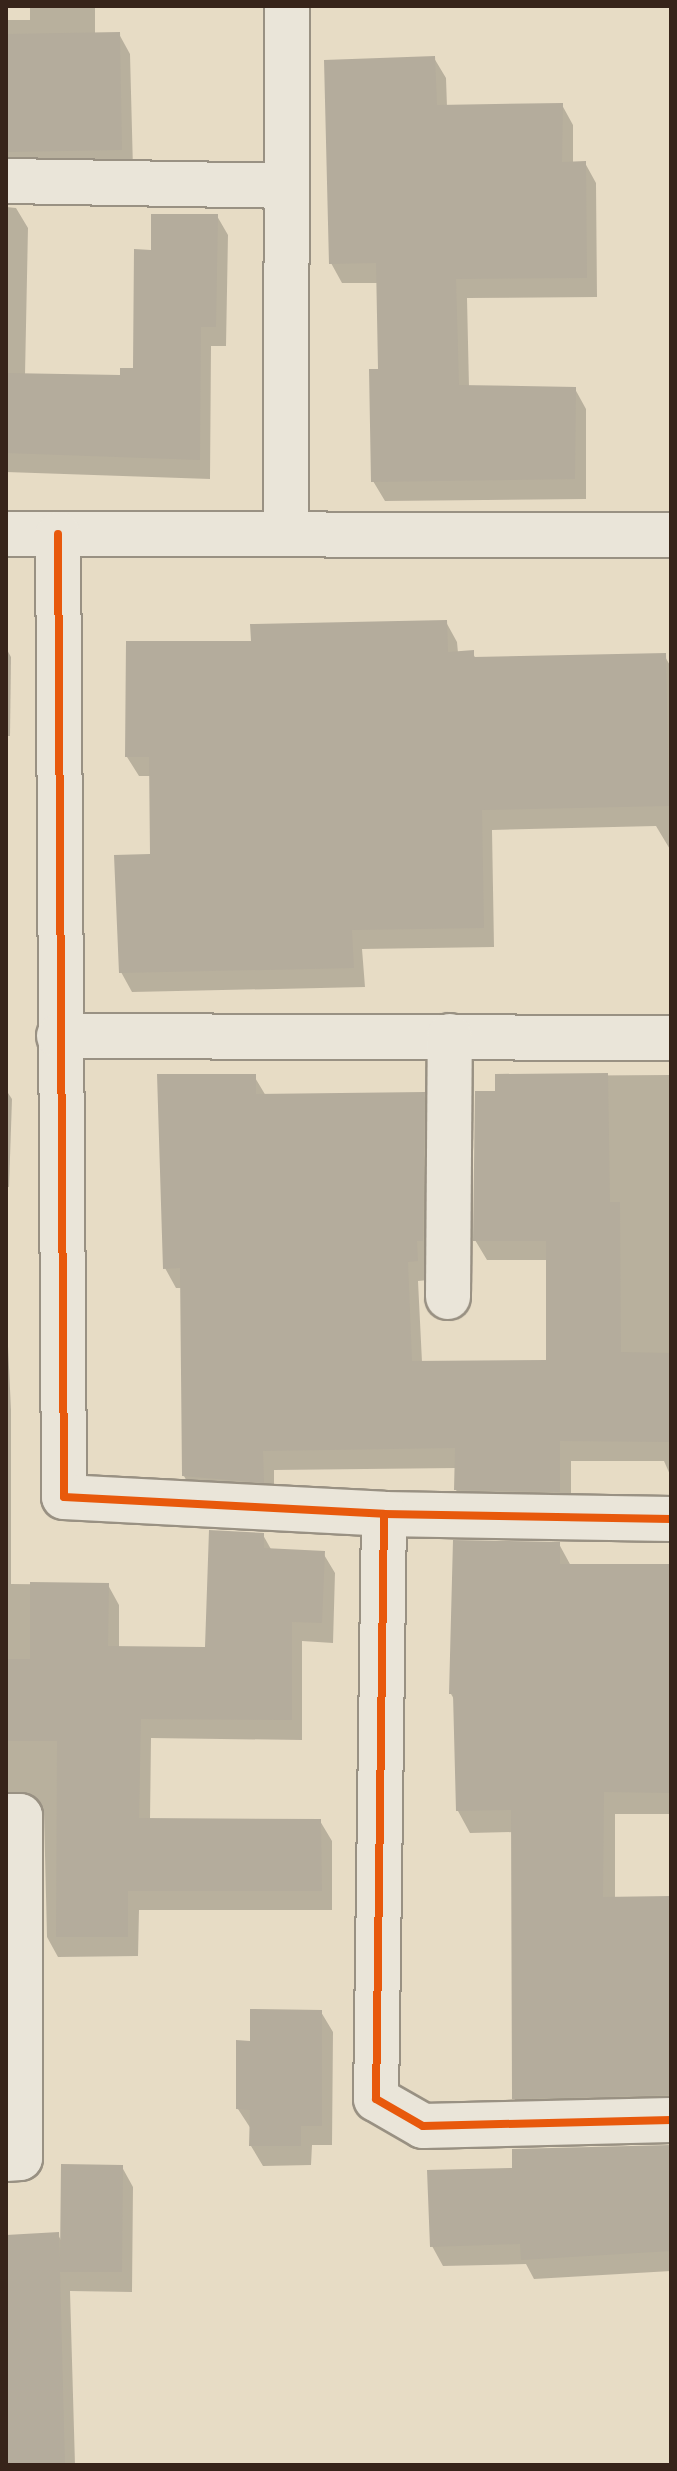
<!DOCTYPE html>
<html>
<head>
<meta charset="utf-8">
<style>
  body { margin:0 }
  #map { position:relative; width:677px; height:2471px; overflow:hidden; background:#e7dcc5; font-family:"IM FELL Double Pica",serif }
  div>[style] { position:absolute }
  .shadow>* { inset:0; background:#0003 }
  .building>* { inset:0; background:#b4ac9c; transform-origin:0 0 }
  .roads { filter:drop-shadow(2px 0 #999183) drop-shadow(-2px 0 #999183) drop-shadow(0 2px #999183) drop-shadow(0 -2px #999183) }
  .street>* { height:44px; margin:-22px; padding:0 22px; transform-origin:22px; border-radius:22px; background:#eae5d9 }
  .cycleway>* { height:8px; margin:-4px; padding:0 4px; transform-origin:4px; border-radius:4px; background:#e8590c }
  span { translate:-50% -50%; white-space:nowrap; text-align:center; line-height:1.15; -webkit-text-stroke:8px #f8ecd0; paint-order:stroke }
  .frame { position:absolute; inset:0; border:8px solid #37241a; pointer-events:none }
</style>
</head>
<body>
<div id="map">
  <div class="shadow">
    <i style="clip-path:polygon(30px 6px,95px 6px,95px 35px,119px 34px,130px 54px,133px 169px,6px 178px,6px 20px,30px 20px)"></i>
    <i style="clip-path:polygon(434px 58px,446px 78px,447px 107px,562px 105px,573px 125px,573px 164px,585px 163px,596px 183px,597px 297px,467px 298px,469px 387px,575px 389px,586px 409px,586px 499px,385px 501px,373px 481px,380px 371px,378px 283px,342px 283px,331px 263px)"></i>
    <i style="clip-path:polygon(6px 207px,16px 208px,28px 228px,25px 375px,122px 377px,135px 370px,153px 252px,217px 216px,228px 235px,226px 346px,211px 346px,210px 479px,6px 472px)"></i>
    <i style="clip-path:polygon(446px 622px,457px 642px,458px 653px,472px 652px,476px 659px,664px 655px,671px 667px,671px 851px,656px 826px,492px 830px,494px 947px,362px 949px,365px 987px,132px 992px,121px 972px,152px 856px,151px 776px,139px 776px,127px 757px,253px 643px)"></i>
    <i style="clip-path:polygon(6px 648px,11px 657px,10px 736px,6px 736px)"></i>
    <i style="clip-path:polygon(671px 1075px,671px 1477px,664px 1461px,571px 1461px,571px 1511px,468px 1509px,456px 1490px,457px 1468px,274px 1470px,274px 1502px,195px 1496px,184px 1476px,182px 1288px,176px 1288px,165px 1268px,254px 1076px,266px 1096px,423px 1094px,435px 1114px,428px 1280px,418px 1281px,422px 1362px,548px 1362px,548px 1260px,487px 1260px,475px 1240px,497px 1076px)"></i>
    <i style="clip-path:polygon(6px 1090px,12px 1099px,9px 1187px,6px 1187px)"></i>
    <i style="clip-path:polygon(6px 1303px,11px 1410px,11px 1584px,108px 1585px,119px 1605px,119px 1648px,207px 1649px,263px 1535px,272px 1551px,323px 1553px,335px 1573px,333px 1643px,302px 1641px,302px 1740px,151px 1738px,150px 1820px,320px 1821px,332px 1841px,332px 1910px,139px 1910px,138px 1956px,58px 1957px,47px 1937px,44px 1814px,33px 1810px,6px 1813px)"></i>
    <i style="clip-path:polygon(559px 1544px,571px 1566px,671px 1566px,671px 1814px,615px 1814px,615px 1899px,671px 1898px,671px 2117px,527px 2120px,514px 2098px,514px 1832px,470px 1833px,458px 1811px,455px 1701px,451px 1694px)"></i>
    <i style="clip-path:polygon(321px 2012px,333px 2032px,332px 2145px,312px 2145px,311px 2165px,263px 2166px,251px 2146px,251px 2129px,238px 2109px,252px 2043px)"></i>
    <i style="clip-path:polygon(671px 2148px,671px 2271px,534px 2279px,526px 2264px,443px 2266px,432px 2246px,514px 2170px)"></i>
    <i style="clip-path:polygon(122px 2167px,133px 2187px,132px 2292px,70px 2291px,75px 2465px,6px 2465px,6px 2237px,58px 2235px,62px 2242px)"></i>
  </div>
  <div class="building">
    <i style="left:120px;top:32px;width:118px;height:114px;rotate:89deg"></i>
    <i style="clip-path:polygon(435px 56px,437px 105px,563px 103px,562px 162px,586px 161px,587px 278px,456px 279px,459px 385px,576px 387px,575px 479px,371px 482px,369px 369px,378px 369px,376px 263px,329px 264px,324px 60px)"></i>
    <i style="clip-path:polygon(151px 214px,218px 214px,216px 327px,201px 327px,200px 460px,6px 453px,6px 373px,120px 375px,120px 368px,133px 368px,134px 249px,151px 250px)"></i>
    <i style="clip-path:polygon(447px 620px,448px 652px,474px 650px,474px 657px,666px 653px,669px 806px,482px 810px,484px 928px,352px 930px,354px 968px,119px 973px,114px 855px,150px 854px,149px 757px,125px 757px,126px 641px,251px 641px,250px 624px)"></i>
    <i style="clip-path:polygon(608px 1073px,610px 1202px,620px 1202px,621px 1352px,671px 1353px,671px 1442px,560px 1441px,560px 1492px,454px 1490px,455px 1448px,263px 1451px,264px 1483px,182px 1476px,180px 1268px,163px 1269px,157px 1074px,256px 1074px,256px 1094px,425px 1092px,423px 1241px,417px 1241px,418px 1261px,408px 1262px,412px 1361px,546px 1360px,546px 1241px,473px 1241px,475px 1091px,495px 1091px,495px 1074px)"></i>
    <i style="clip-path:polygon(209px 1530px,264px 1533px,264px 1548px,325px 1551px,322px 1623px,292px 1622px,292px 1720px,141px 1719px,139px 1818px,321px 1819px,322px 1891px,128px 1891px,128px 1937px,56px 1937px,57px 1741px,6px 1741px,6px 1659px,30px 1659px,30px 1582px,109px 1583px,108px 1646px,205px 1647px)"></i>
    <i style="clip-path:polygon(453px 1540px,560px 1542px,560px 1564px,671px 1564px,671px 1793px,604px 1792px,603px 1897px,671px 1896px,671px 2095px,512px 2099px,511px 1810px,456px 1811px,453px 1694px,449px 1694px)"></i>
    <i style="clip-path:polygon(250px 2009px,322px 2010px,322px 2126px,301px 2126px,301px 2146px,249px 2146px,250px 2110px,236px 2109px,236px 2040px,250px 2041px)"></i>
    <i style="clip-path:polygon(671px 2145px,671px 2251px,521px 2260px,520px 2244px,430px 2247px,427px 2170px,512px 2168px,512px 2149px)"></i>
    <i style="clip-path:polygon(61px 2164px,123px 2165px,122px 2272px,60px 2272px,65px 2465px,6px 2465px,6px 2235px,59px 2232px,60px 2259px)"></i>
  </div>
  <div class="roads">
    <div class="street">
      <i style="left:6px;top:181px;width:281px;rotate:1deg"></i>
      <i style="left:286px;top:532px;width:526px;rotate:-89.89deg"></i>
      <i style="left:6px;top:534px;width:665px;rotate:0.09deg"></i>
      <i style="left:58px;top:534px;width:963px;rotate:89.64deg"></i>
      <i style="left:64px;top:1497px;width:320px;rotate:3deg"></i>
      <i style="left:384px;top:1514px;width:287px;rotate:1deg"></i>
      <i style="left:59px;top:1036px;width:612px;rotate:0.19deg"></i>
      <i style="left:448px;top:1297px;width:261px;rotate:-89.6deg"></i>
      <i style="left:384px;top:1514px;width:585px;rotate:90.78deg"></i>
      <i style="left:376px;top:2099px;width:54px;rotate:29.9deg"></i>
      <i style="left:423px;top:2126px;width:248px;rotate:-1.4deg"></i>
      <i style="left:6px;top:1816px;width:14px"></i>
      <i style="left:20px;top:1816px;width:342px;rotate:90deg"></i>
      <i style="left:20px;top:2158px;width:14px;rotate:176deg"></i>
    </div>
  </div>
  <div class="cycleway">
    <i style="left:58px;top:534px;width:963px;rotate:89.64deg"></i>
    <i style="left:64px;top:1497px;width:320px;rotate:3deg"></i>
    <i style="left:384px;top:1514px;width:287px;rotate:1deg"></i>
    <i style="left:384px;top:1514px;width:585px;rotate:90.78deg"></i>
    <i style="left:376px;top:2099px;width:54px;rotate:29.9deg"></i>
    <i style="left:423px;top:2126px;width:248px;rotate:-1.4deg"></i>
  </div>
  <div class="frame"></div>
</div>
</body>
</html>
